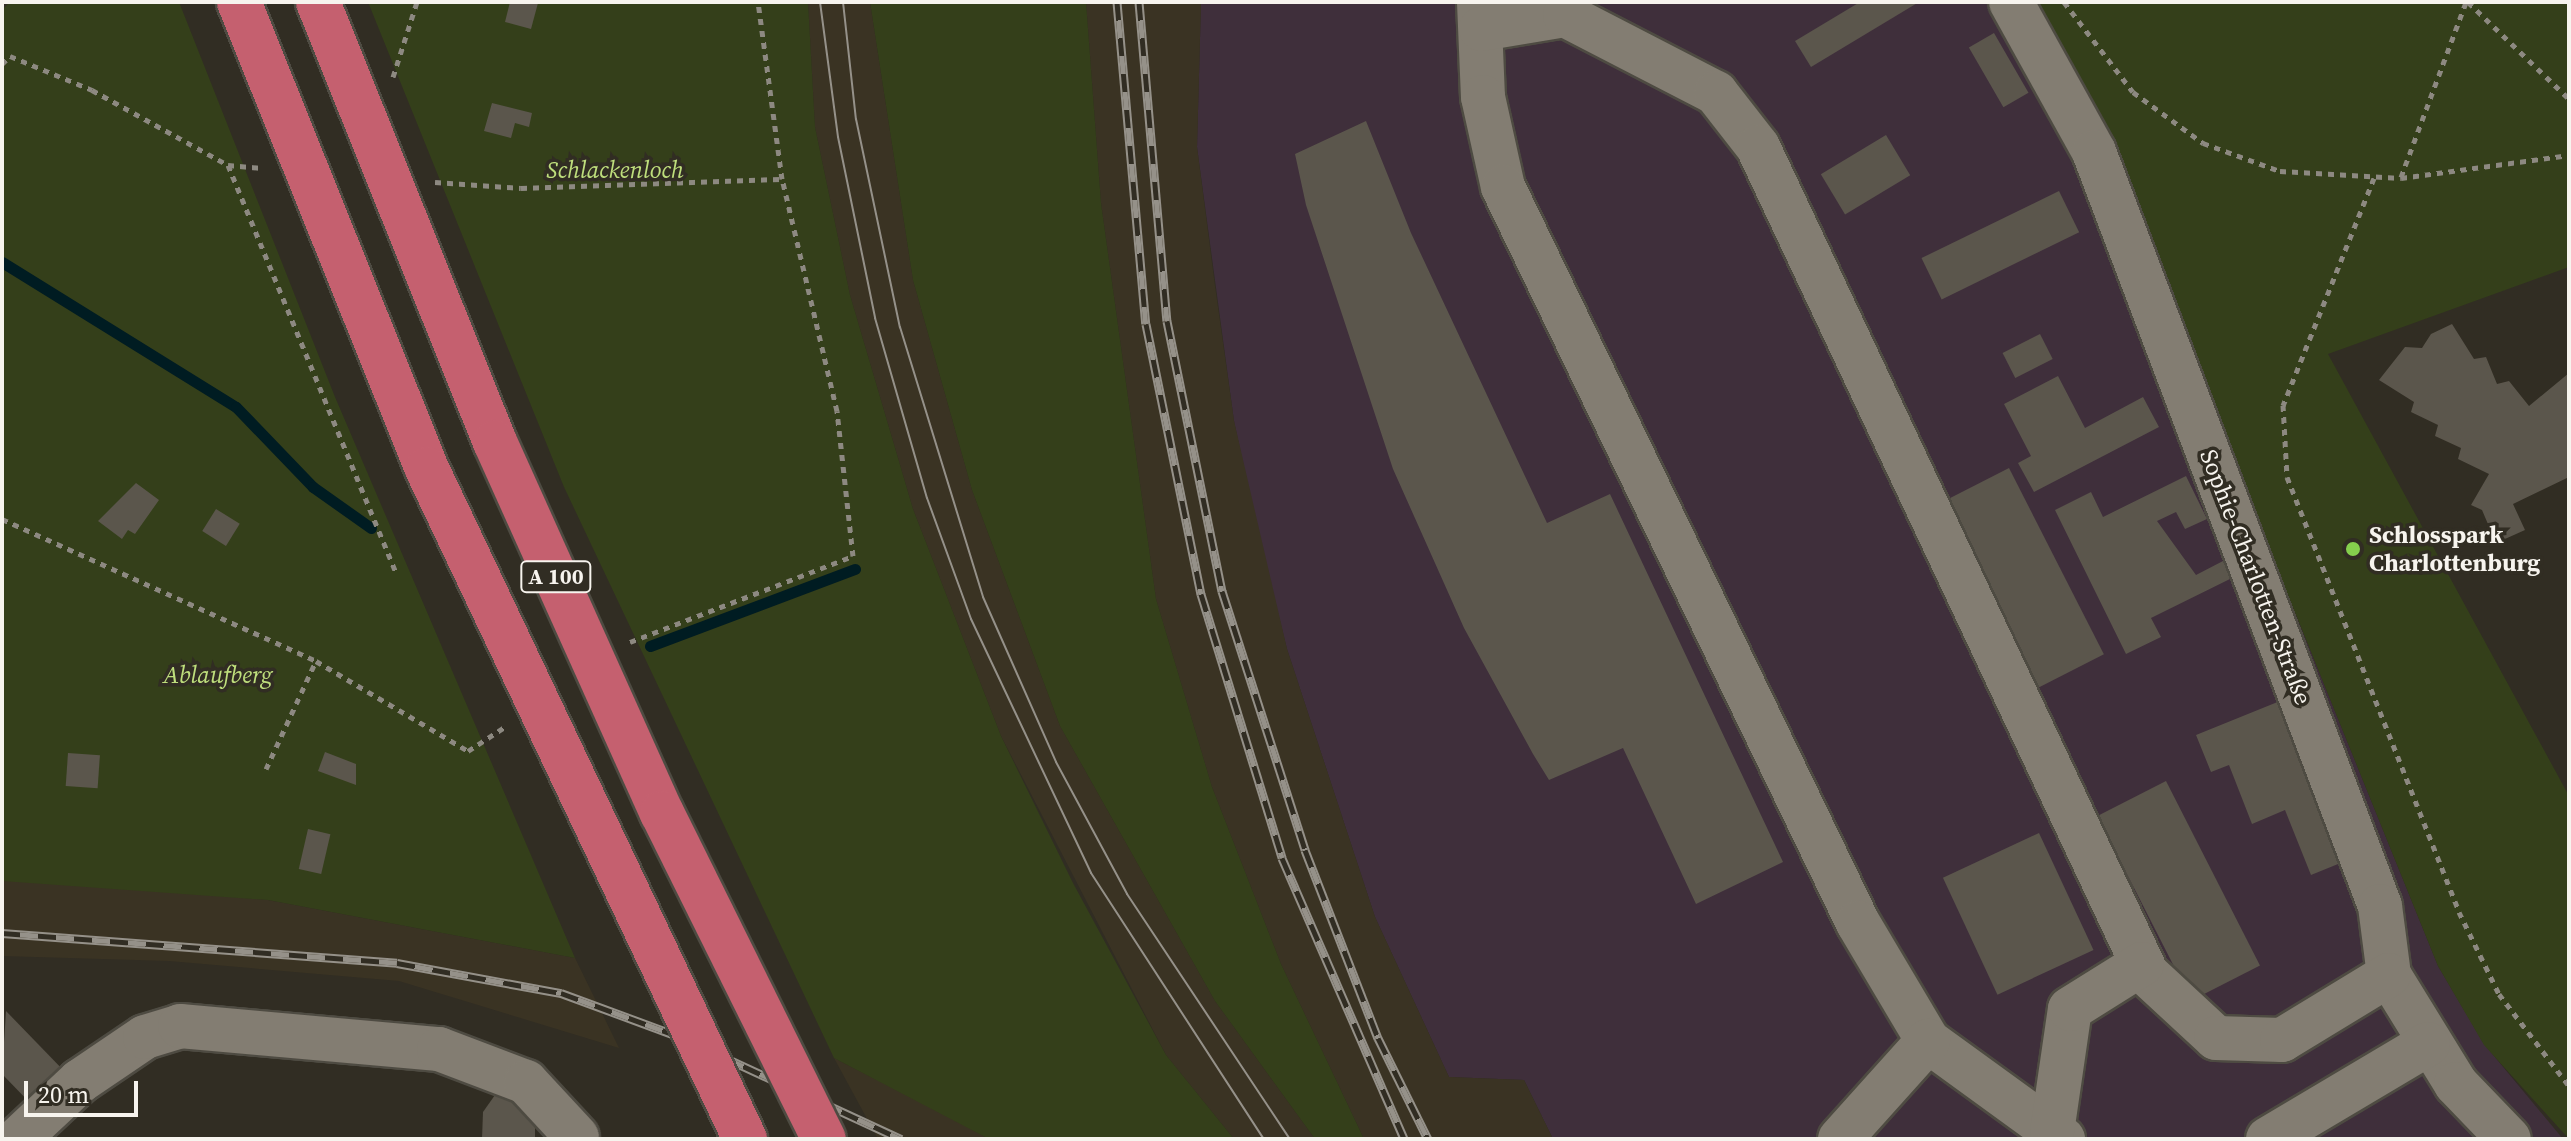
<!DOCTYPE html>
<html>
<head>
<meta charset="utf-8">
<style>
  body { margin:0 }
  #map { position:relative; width:2571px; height:1141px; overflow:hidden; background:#312d23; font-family:"Source Serif 4",serif }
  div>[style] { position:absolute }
  .commercial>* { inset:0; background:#3f2f3b }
  .built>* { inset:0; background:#3a3323 }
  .green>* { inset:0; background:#343f1a }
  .stream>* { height:11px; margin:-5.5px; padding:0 5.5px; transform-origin:5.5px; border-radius:5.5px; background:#001c22 }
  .building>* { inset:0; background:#5b564c; transform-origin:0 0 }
  .path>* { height:5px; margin-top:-2.5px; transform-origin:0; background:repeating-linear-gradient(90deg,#8d8981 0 6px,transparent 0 12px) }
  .roads { filter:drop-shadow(2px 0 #4e4b42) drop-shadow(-2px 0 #4e4b42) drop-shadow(0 2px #4e4b42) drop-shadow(0 -2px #4e4b42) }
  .minor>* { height:44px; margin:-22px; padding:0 22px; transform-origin:22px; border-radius:22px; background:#837d72 }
  .tram>* { height:2px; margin:-1px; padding:0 1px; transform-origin:1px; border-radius:1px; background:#959189 }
  .rail>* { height:9px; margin-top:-4.5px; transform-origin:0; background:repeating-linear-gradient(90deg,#312d23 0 18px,#959189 0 36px); box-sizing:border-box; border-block:2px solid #959189 }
  .bridges { filter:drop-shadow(2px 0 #4e4b42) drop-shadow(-2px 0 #4e4b42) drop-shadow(0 2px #4e4b42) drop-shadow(0 -2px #4e4b42) }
  .highway-bridge>* { height:44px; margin:-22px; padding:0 22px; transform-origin:22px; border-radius:22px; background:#c5606f }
  .dots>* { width:22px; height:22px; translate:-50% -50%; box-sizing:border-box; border:4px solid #312d23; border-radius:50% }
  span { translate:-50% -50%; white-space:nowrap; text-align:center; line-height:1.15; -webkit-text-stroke:7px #312d23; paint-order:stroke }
  .shield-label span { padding:2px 6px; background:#312d23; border:2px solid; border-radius:6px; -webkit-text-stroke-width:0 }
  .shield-label { font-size:22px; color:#f7f4ee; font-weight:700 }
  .park-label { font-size:24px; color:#bede7c; font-style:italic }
  .poi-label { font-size:24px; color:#f7f4ee; font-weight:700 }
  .left { translate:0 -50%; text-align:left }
  .street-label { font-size:24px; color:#f7f4ee }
  .frame { position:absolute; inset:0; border:4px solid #f7f4ee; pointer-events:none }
  .scale { position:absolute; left:24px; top:1081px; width:114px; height:36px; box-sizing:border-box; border:4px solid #f7f4ee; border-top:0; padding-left:10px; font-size:24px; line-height:28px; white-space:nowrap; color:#f7f4ee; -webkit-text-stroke:6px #312d23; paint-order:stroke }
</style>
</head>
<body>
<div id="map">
  <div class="commercial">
    <i style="clip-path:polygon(1201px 2px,2021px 2px,2121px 182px,2438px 966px,2484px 1044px,2563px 1139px,1553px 1139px,1524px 1080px,1449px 1077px,1375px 917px,1287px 649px,1257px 528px,1234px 421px,1197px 147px)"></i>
  </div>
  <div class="built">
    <i style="clip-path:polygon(808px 2px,870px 2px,913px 280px,972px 490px,1060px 726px,1215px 1001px,1315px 1139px,1234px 1139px,1166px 1055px,1001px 736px,913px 509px,850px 295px,815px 127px)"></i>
    <i style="clip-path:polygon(1086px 2px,1201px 2px,1197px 147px,1215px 286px,1234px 421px,1287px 649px,1375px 917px,1449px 1077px,1524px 1080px,1553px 1139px,1364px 1139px,1281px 964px,1212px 787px,1156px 599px,1101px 203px)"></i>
    <i style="clip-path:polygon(34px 880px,268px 900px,575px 958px,619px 1048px,399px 981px,169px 961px,2px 956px,2px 881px)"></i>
    <i style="clip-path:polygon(834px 1058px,950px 1117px,989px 1139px,878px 1139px)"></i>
  </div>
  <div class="green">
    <i style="clip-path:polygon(10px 2px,179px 2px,335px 397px,575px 958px,268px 900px,2px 881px,2px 10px)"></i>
    <i style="clip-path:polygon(368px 2px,808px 2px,815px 127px,850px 295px,913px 509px,1001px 736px,1073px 883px,1166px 1055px,1234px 1139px,989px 1139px,834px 1058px,564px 487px)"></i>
    <i style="clip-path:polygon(870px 2px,1086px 2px,1101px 203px,1156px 599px,1212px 787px,1281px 964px,1364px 1139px,1315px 1139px,1215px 1001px,1060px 726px,972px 490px,913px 280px)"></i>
    <i style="clip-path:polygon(2021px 2px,2569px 2px,2569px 267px,2328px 354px,2569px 796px,2569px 1139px,2484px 1045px,2438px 966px,2121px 182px)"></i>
  </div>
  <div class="stream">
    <i style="left:2px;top:262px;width:275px;rotate:31.8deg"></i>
    <i style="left:236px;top:407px;width:111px;rotate:46.1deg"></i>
    <i style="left:313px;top:487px;width:71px;rotate:35.3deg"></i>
    <i style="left:650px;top:646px;width:219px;rotate:-20.6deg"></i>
  </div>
  <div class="building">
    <i style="clip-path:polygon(510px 2px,538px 3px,531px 29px,505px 22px)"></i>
    <i style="clip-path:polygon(1860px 2px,1919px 2px,1811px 67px,1795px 41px)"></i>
    <i style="left:1994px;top:33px;width:69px;height:29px;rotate:60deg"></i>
    <i style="clip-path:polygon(492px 103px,532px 113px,529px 127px,515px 123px,511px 138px,484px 131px)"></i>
    <i style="clip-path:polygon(1366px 121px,1411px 233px,1547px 523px,1610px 494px,1783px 862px,1696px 904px,1623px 748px,1549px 780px,1533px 754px,1464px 628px,1393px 469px,1306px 205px,1295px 154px)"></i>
    <i style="left:1886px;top:135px;width:47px;height:76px;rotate:59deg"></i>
    <i style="left:2059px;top:191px;width:46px;height:153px;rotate:64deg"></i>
    <i style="clip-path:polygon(2452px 324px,2474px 359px,2486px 357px,2497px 384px,2509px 381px,2529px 406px,2569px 373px,2569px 477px,2513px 504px,2525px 530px,2496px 543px,2482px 510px,2471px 505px,2489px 474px,2458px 459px,2461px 448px,2435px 436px,2438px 425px,2411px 412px,2414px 402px,2379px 380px,2405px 347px,2422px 348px,2431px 334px)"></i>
    <i style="left:2040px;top:334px;width:28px;height:42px;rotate:63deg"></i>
    <i style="clip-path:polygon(2058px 376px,2085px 428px,2143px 397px,2159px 427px,2034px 492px,2018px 463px,2031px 456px,2004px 404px)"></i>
    <i style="left:2009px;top:468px;width:209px;height:77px;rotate:63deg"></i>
    <i style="clip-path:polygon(2186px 476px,2207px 519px,2185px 529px,2176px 512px,2157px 521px,2196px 575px,2223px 561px,2232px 578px,2151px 618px,2161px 637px,2126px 654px,2055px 510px,2091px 492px,2103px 517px)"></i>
    <i style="clip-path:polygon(136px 483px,159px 500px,135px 534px,128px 530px,122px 539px,98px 521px)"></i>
    <i style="left:216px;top:509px;width:28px;height:26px;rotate:32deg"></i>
    <i style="clip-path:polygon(2280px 701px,2343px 862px,2311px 875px,2285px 810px,2252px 824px,2229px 765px,2211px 772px,2196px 735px)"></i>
    <i style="clip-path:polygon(325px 752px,356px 764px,356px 785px,318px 771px)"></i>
    <i style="left:68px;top:753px;width:32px;height:33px;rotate:4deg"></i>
    <i style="left:2166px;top:781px;width:207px;height:77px;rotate:63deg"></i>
    <i style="left:308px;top:829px;width:23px;height:41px;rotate:13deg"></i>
    <i style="left:2039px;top:833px;width:129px;height:106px;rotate:65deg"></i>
    <i style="clip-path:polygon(6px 1011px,67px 1074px,33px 1106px,2px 1074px)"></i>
    <i style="clip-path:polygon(495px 1095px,513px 1095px,535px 1111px,535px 1139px,482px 1139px,483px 1112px)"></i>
  </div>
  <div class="path">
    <i style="left:2064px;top:2px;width:113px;rotate:52.5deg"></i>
    <i style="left:2133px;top:92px;width:87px;rotate:36.1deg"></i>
    <i style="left:2203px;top:143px;width:82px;rotate:20deg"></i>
    <i style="left:2280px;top:171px;width:121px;rotate:3.3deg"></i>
    <i style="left:2401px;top:178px;width:170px;rotate:-7.8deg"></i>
    <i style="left:2468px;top:2px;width:140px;rotate:43.8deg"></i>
    <i style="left:2px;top:64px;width:11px;rotate:-45deg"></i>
    <i style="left:10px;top:56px;width:89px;rotate:22.5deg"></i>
    <i style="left:92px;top:90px;width:155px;rotate:28.9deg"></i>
    <i style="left:228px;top:165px;width:439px;rotate:67.6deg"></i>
    <i style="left:393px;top:77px;width:79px;rotate:-72.3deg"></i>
    <i style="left:228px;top:165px;width:34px;rotate:5deg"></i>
    <i style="left:2401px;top:177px;width:187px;rotate:-69.6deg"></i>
    <i style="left:2374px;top:178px;width:245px;rotate:111.8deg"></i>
    <i style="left:2283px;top:405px;width:72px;rotate:86.8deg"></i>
    <i style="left:2287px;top:477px;width:468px;rotate:68.4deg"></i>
    <i style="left:2459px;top:912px;width:91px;rotate:64deg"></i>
    <i style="left:2499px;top:994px;width:116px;rotate:52.7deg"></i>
    <i style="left:435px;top:182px;width:86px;rotate:4deg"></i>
    <i style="left:521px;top:188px;width:261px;rotate:-2deg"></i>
    <i style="left:2px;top:519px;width:345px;rotate:24.3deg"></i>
    <i style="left:316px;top:661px;width:177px;rotate:30.6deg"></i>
    <i style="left:468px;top:751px;width:45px;rotate:-33.3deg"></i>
    <i style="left:630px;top:642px;width:239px;rotate:-21.1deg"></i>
    <i style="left:853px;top:556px;width:146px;rotate:-96.3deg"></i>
    <i style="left:837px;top:411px;width:238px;rotate:-103.3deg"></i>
    <i style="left:782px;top:179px;width:179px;rotate:-97.7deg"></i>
    <i style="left:266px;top:769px;width:119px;rotate:-65.2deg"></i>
  </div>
  <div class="roads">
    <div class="minor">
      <i style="left:1479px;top:2px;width:95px;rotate:87.6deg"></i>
      <i style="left:1483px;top:97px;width:92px;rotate:77.5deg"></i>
      <i style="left:1503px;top:187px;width:817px;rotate:64.25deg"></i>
      <i style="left:1858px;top:923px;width:137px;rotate:59.3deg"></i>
      <i style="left:1928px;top:1041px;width:167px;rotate:36deg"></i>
      <i style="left:2011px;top:2px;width:171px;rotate:61deg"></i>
      <i style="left:2094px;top:152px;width:806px;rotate:69.23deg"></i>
      <i style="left:2380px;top:906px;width:70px;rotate:82.6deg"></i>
      <i style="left:2389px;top:975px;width:128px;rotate:58.4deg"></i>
      <i style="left:2456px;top:1084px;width:76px;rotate:46.1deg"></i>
      <i style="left:1481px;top:29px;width:85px;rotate:-9.5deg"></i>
      <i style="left:1565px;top:15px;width:170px;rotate:27.3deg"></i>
      <i style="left:1716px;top:93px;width:68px;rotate:52.1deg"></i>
      <i style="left:1758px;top:147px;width:914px;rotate:64.81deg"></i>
      <i style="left:2147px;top:974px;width:94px;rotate:42.8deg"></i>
      <i style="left:2216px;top:1038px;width:66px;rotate:1.7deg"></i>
      <i style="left:2282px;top:1040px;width:125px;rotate:-31.3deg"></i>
      <i style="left:2052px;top:1132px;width:124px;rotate:-81.7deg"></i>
      <i style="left:2070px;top:1009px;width:85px;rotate:-32deg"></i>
      <i style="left:18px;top:1139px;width:85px;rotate:-43.1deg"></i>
      <i style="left:80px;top:1081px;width:78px;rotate:-34.1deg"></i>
      <i style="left:145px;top:1037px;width:37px;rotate:-17deg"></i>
      <i style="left:180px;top:1026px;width:260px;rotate:5.1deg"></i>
      <i style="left:439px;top:1049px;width:93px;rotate:20.8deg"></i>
      <i style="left:526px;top:1082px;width:75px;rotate:47.2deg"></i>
      <i style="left:1840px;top:1139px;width:132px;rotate:-48.1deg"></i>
      <i style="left:2268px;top:1139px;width:186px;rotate:-30.7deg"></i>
    </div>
  </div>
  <div class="tram">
    <i style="left:820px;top:2px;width:136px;rotate:82.4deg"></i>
    <i style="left:838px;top:137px;width:185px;rotate:78.4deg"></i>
    <i style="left:875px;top:318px;width:187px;rotate:73.9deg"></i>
    <i style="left:927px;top:498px;width:129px;rotate:70deg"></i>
    <i style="left:971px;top:619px;width:281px;rotate:64.7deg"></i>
    <i style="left:1091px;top:873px;width:317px;rotate:57deg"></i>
    <i style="left:843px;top:2px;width:118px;rotate:83.7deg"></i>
    <i style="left:856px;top:119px;width:213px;rotate:78.1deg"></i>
    <i style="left:900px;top:327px;width:282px;rotate:72.9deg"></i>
    <i style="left:983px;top:597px;width:180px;rotate:66.1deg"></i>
    <i style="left:1056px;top:762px;width:150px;rotate:61.7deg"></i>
    <i style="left:1127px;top:894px;width:294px;rotate:56.4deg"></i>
  </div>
  <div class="rail">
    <i style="left:1117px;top:2px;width:323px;rotate:84.9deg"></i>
    <i style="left:1146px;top:324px;width:276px;rotate:78.5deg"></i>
    <i style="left:1201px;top:594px;width:276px;rotate:72.9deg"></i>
    <i style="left:1282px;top:858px;width:306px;rotate:66.5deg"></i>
    <i style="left:1139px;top:2px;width:320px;rotate:85deg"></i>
    <i style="left:1167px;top:321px;width:276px;rotate:78.5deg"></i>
    <i style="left:1222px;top:591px;width:272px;rotate:72.2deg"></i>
    <i style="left:1305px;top:850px;width:202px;rotate:68.8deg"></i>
    <i style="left:1378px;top:1038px;width:113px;rotate:63.7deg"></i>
    <i style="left:2px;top:933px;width:396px;rotate:4.3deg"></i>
    <i style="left:397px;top:963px;width:167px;rotate:10.4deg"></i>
    <i style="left:561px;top:993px;width:125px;rotate:20.2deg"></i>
    <i style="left:678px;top:1036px;width:246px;rotate:24.8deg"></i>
  </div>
  <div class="bridges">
    <div class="highway-bridge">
      <i style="left:239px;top:2px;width:503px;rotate:68.07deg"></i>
      <i style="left:427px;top:469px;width:742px;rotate:64.61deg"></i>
      <i style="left:318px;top:2px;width:474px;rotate:68.1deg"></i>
      <i style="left:495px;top:442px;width:407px;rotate:65.8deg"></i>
      <i style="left:662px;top:813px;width:364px;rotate:63.6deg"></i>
    </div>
  </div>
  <div class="dots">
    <i style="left:2353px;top:549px;background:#85cf4d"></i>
  </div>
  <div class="shield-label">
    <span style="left:556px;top:577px">A 100</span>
  </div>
  <div class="park-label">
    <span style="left:615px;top:170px">Schlackenloch</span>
    <span style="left:218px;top:675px">Ablaufberg</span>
  </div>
  <div class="poi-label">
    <span class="left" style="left:2369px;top:549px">Schlosspark<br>Charlottenburg</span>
  </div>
  <div class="street-label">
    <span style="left:2256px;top:577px;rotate:69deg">Sophie-Charlotten-Straße</span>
  </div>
  <div class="frame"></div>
  <div class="scale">20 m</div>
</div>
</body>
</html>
